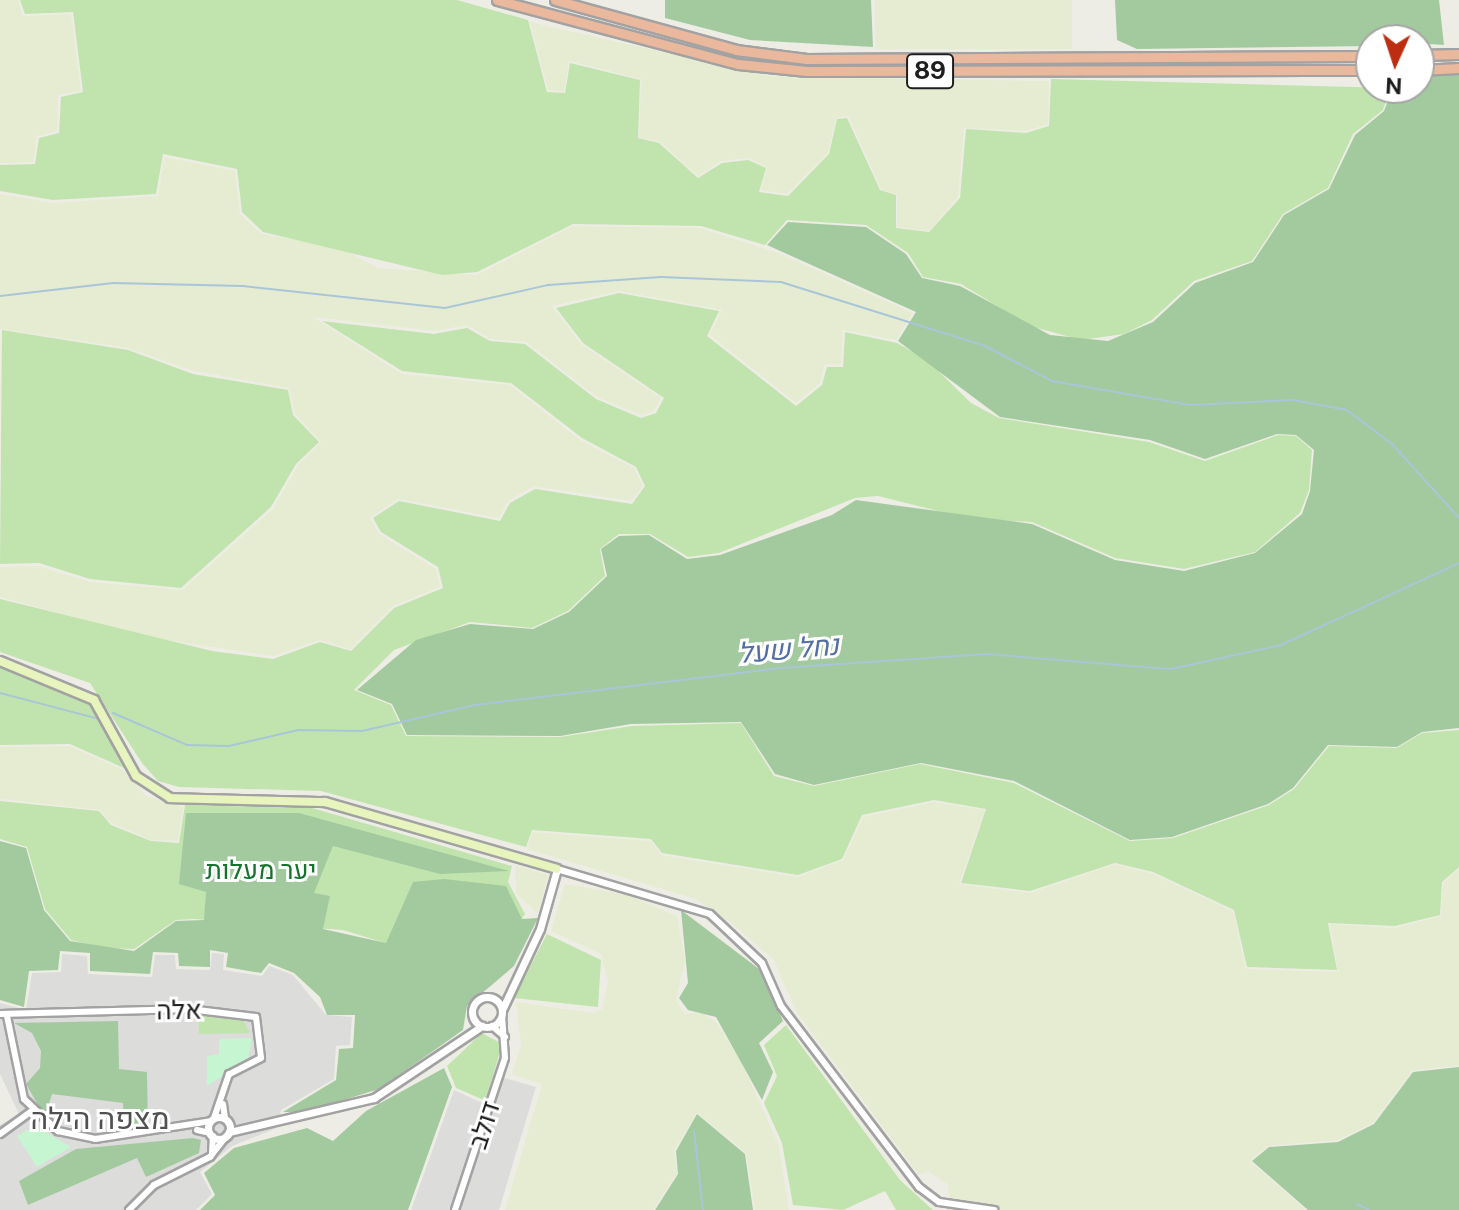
<!DOCTYPE html>
<html>
<head>
<meta charset="utf-8">
<style>
  body { margin:0 }
  #map { position:relative; width:1459px; height:1210px; overflow:hidden; background:#eeede5; font-family:"Public Sans",Heebo,sans-serif }
  div>[style] { position:absolute }
  .residential>* { inset:0; background:#dcdcdb }
  .farmland>* { inset:0; background:#e6ecd2; transform-origin:0 0 }
  .grass>* { inset:0; background:#c1e4af }
  .forest>* { inset:0; background:#a3ca9e }
  .park>* { inset:0; background:#c6f5d2 }
  .stream>* { height:2px; margin:-1px; padding:0 1px; transform-origin:1px; border-radius:1px; background:#a9c6d8 }
  .roads { filter:drop-shadow(2px 0 #a2a2a2) drop-shadow(-2px 0 #a2a2a2) drop-shadow(0 2px #a2a2a2) drop-shadow(0 -2px #a2a2a2) }
  .minor>* { height:6px; margin:-3px; padding:0 3px; transform-origin:3px; border-radius:3px; background:#fff }
  .tertiary>* { height:7px; margin:-3.5px; padding:0 3.5px; transform-origin:3.5px; border-radius:3.5px; background:#fff }
  .tertiary>.ring { margin:-3.5px; padding:0; box-sizing:content-box; background:none; border:7px solid #fff; border-radius:50% }
  .secondary>* { height:8px; margin:-4px; padding:0 4px; transform-origin:4px; border-radius:4px; background:#e8f4be }
  .trunk>* { height:9px; margin:-4.5px; padding:0 4.5px; transform-origin:4.5px; border-radius:4.5px; background:#eab99d }
  span { translate:-50% -50%; white-space:nowrap; text-align:center; line-height:1.15; -webkit-text-stroke:6px #fff; paint-order:stroke }
  .shield-label span { padding:2px 6px; background:#fff; border:2px solid; border-radius:6px; -webkit-text-stroke-width:0 }
  .shield-label { font-size:24px; color:#1e1e1e; font-weight:700 }
  .park-label { font-size:26px; color:#15742c }
  .street-label { font-size:26px; color:#1e1e1e }
  .water-label { font-size:28px; color:#536fa6; font-style:italic }
  .quarter-label { font-size:30px; color:#515151 }
  .north { position:absolute; left:1355px; top:24px; width:80px; height:80px; box-sizing:border-box; background:#fff; border:2px solid #a5a5a5; border-radius:50%; rotate:183deg; font-size:22px; font-weight:700; line-height:32px; text-align:center; color:#1e1e1e }
  .north::after { content:''; display:block; margin:auto; width:28px; height:36px; background:#bc2d11; clip-path:polygon(50% 0,100% 100%,50% 72%,0 100%) }
</style>
</head>
<body>
<div id="map">
  <div class="residential">
    <i style="clip-path:polygon(212px 953px,224px 954px,223px 970px,262px 976px,269px 966px,293px 975px,326px 1015px,352px 1017px,350px 1045px,336px 1046px,334px 1079px,281px 1110px,277px 1128px,232px 1146px,200px 1172px,212px 1194px,196px 1210px,0 1210px,0 1125px,19px 1114px,0 1074px,0 1003px,26px 1010px,32px 973px,61px 972px,62px 954px,87px 956px,88px 974px,152px 977px,155px 955px,175px 955px,176px 969px,210px 970px)"></i>
    <i style="clip-path:polygon(498px 1076px,536px 1087px,499px 1210px,411px 1210px,454px 1090px,487px 1105px)"></i>
  </div>
  <div class="farmland">
    <i style="clip-path:polygon(0 0,18px 0,23px 16px,71px 14px,81px 91px,58px 95px,57px 131px,37px 136px,33px 162px,0 163px)"></i>
    <i style="left:875px;top:0;width:197px;height:49px"></i>
    <i style="clip-path:polygon(530px 22px,770px 76px,1049px 81px,1048px 124px,1026px 131px,964px 128px,958px 197px,929px 231px,897px 227px,897px 195px,881px 189px,848px 116px,836px 118px,828px 153px,787px 194px,761px 190px,767px 167px,748px 158px,721px 161px,698px 176px,660px 142px,639px 137px,641px 79px,569px 61px,564px 92px,548px 90px)"></i>
    <i style="clip-path:polygon(164px 157px,235px 171px,240px 214px,262px 234px,340px 248px,378px 268px,477px 275px,573px 226px,700px 228px,778px 253px,913px 313px,896px 340px,843px 330px,841px 365px,825px 364px,820px 383px,796px 403px,710px 335px,722px 310px,619px 291px,552px 306px,581px 344px,661px 398px,654px 411px,641px 415px,597px 397px,526px 342px,491px 339px,467px 325px,434px 331px,313px 317px,402px 374px,510px 385px,580px 440px,634px 468px,643px 486px,631px 501px,534px 486px,508px 501px,499px 518px,398px 499px,370px 518px,379px 534px,436px 569px,440px 587px,393px 606px,350px 649px,320px 640px,273px 656px,146px 637px,0 597px,0 567px,38px 566px,90px 582px,182px 590px,273px 509px,298px 465px,321px 442px,295px 414px,289px 388px,194px 371px,128px 348px,0 329px,0 194px,53px 203px,158px 196px)"></i>
    <i style="clip-path:polygon(70px 746px,123px 770px,146px 796px,183px 807px,178px 841px,151px 840px,112px 823px,100px 810px,0 799px,0 747px)"></i>
    <i style="clip-path:polygon(934px 802px,985px 810px,959px 884px,1030px 893px,1115px 864px,1153px 874px,1233px 911px,1246px 969px,1338px 972px,1330px 924px,1395px 928px,1441px 916px,1443px 883px,1459px 868px,1459px 1066px,1413px 1070px,1373px 1123px,1338px 1140px,1268px 1146px,1250px 1161px,1306px 1210px,952px 1210px,947px 1184px,928px 1171px,919px 1175px,797px 1013px,774px 960px,731px 923px,696px 899px,527px 849px,532px 832px,651px 841px,661px 855px,798px 877px,843px 860px,863px 817px)"></i>
    <i style="clip-path:polygon(515px 865px,548px 875px,538px 914px,516px 893px)"></i>
    <i style="clip-path:polygon(565px 884px,627px 895px,677px 916px,685px 961px,676px 1000px,684px 1014px,700px 1012px,716px 1022px,740px 1059px,779px 1146px,789px 1210px,755px 1210px,746px 1153px,697px 1113px,674px 1151px,677px 1174px,653px 1210px,505px 1210px,542px 1084px,512px 1074px,521px 1045px,516px 1002px,593px 1013px,602px 1009px,608px 982px,601px 954px,551px 931px)"></i>
  </div>
  <div class="grass">
    <i style="clip-path:polygon(20px 0,457px 0,528px 20px,547px 92px,565px 93px,570px 63px,640px 80px,638px 138px,659px 143px,698px 178px,722px 163px,748px 160px,766px 168px,759px 192px,788px 196px,829px 154px,837px 119px,847px 118px,880px 190px,896px 195px,896px 228px,929px 232px,960px 198px,966px 129px,1026px 133px,1049px 126px,1051px 79px,1390px 88px,1383px 110px,1353px 134px,1328px 188px,1283px 214px,1252px 261px,1194px 281px,1152px 320px,1124px 334px,1081px 340px,1030px 326px,961px 284px,923px 277px,908px 253px,866px 225px,787px 220px,765px 245px,701px 226px,573px 224px,477px 272px,442px 275px,263px 232px,242px 212px,237px 169px,163px 154px,156px 194px,53px 200px,0 191px,0 165px,35px 164px,39px 138px,59px 133px,61px 97px,83px 92px,73px 12px,25px 14px)"></i>
    <i style="clip-path:polygon(619px 293px,719px 311px,707px 336px,796px 406px,822px 385px,827px 367px,843px 367px,845px 332px,897px 343px,927px 360px,971px 403px,999px 418px,1149px 442px,1205px 461px,1278px 435px,1296px 436px,1312px 450px,1309px 490px,1300px 513px,1255px 552px,1184px 569px,1115px 558px,1032px 522px,970px 519px,878px 496px,855px 498px,719px 553px,688px 557px,650px 534px,619px 534px,600px 549px,605px 576px,568px 611px,532px 628px,470px 622px,394px 650px,354px 690px,391px 705px,406px 736px,560px 737px,632px 726px,741px 723px,774px 776px,814px 786px,920px 764px,1014px 783px,1130px 841px,1173px 838px,1269px 805px,1294px 789px,1329px 746px,1397px 748px,1422px 733px,1459px 730px,1459px 867px,1442px 882px,1440px 915px,1395px 926px,1328px 923px,1337px 970px,1247px 967px,1234px 910px,1153px 872px,1115px 863px,1030px 891px,961px 883px,986px 809px,934px 800px,862px 815px,842px 859px,798px 875px,662px 853px,651px 839px,532px 830px,526px 847px,321px 791px,179px 787px,158px 781px,142px 763px,90px 683px,0 652px,0 599px,212px 651px,273px 659px,320px 642px,351px 651px,394px 608px,443px 588px,438px 567px,381px 532px,373px 518px,399px 501px,500px 521px,510px 503px,535px 489px,632px 504px,645px 486px,636px 467px,582px 438px,511px 383px,402px 371px,322px 321px,434px 334px,467px 328px,490px 341px,525px 344px,596px 399px,641px 418px,656px 413px,664px 398px,583px 343px,556px 308px)"></i>
    <i style="clip-path:polygon(2px 330px,128px 350px,193px 374px,288px 390px,293px 415px,319px 442px,296px 464px,271px 507px,181px 588px,90px 579px,39px 563px,0 564px)"></i>
    <i style="clip-path:polygon(0 666px,95px 707px,124px 768px,70px 744px,0 745px)"></i>
    <i style="clip-path:polygon(0 801px,99px 811px,111px 825px,151px 841px,179px 843px,185px 805px,302px 805px,512px 866px,508px 882px,525px 914px,500px 953px,398px 947px,343px 930px,194px 919px,176px 920px,134px 949px,103px 948px,71px 940px,45px 909px,27px 847px,0 839px)"></i>
    <i style="clip-path:polygon(547px 934px,601px 960px,598px 1007px,514px 998px)"></i>
    <i style="clip-path:polygon(198px 1015px,244px 1021px,250px 1033px,199px 1034px)"></i>
    <i style="clip-path:polygon(786px 1025px,900px 1180px,933px 1210px,896px 1210px,885px 1191px,843px 1210px,793px 1205px,782px 1143px,764px 1103px,777px 1076px,764px 1045px)"></i>
    <i style="clip-path:polygon(482px 1033px,502px 1044px,486px 1101px,456px 1088px,447px 1066px)"></i>
  </div>
  <div class="forest">
    <i style="clip-path:polygon(665px 0,871px 0,873px 47px,750px 40px,665px 18px)"></i>
    <i style="clip-path:polygon(1115px 0,1439px 0,1444px 45px,1371px 40px,1371px 46px,1137px 49px,1117px 40px)"></i>
    <i style="clip-path:polygon(1459px 75px,1459px 728px,1422px 732px,1397px 747px,1328px 745px,1293px 788px,1268px 804px,1172px 837px,1130px 840px,1014px 781px,921px 763px,814px 785px,775px 774px,741px 722px,631px 724px,560px 736px,407px 735px,392px 704px,357px 690px,416px 640px,470px 624px,533px 629px,569px 612px,607px 576px,601px 549px,619px 536px,649px 535px,687px 559px,720px 555px,832px 515px,856px 500px,1032px 524px,1115px 560px,1184px 571px,1255px 553px,1302px 514px,1310px 491px,1314px 450px,1296px 435px,1277px 434px,1205px 459px,1150px 440px,1000px 417px,898px 341px,916px 312px,767px 245px,788px 222px,866px 227px,906px 254px,922px 278px,960px 286px,1050px 335px,1108px 341px,1153px 322px,1195px 283px,1253px 262px,1284px 215px,1329px 189px,1355px 135px,1384px 111px,1393px 88px,1419px 88px,1419px 77px)"></i>
    <i style="clip-path:polygon(186px 813px,299px 813px,509px 871px,440px 874px,333px 846px,314px 893px,330px 896px,323px 929px,386px 943px,413px 882px,444px 879px,506px 886px,522px 919px,538px 918px,514px 966px,467px 1006px,463px 1030px,379px 1089px,305px 1112px,283px 1112px,336px 1080px,339px 1049px,353px 1048px,355px 1015px,327px 1015px,320px 997px,294px 973px,269px 963px,261px 973px,226px 967px,228px 953px,210px 950px,210px 967px,179px 966px,178px 953px,153px 952px,150px 974px,90px 971px,90px 953px,60px 951px,58px 970px,29px 971px,24px 1007px,0 1000px,0 841px,26px 848px,44px 910px,70px 941px,134px 951px,176px 921px,204px 920px,206px 892px,179px 884px)"></i>
    <i style="clip-path:polygon(681px 910px,763px 972px,783px 1021px,759px 1043px,773px 1072px,762px 1100px,716px 1017px,688px 1010px,679px 998px,688px 983px)"></i>
    <i style="clip-path:polygon(118px 1021px,119px 1069px,147px 1072px,148px 1130px,124px 1131px,123px 1103px,52px 1094px,45px 1117px,26px 1084px,40px 1068px,41px 1051px,32px 1033px,14px 1023px)"></i>
    <i style="clip-path:polygon(1459px 1067px,1459px 1210px,1308px 1210px,1252px 1161px,1269px 1147px,1338px 1142px,1374px 1124px,1413px 1072px)"></i>
    <i style="clip-path:polygon(444px 1068px,452px 1087px,408px 1210px,200px 1210px,215px 1195px,204px 1173px,234px 1148px,307px 1128px,333px 1141px,366px 1111px)"></i>
    <i style="clip-path:polygon(697px 1114px,745px 1154px,753px 1210px,655px 1210px,678px 1174px,676px 1151px)"></i>
    <i style="clip-path:polygon(193px 1138px,201px 1140px,199px 1153px,146px 1177px,137px 1158px,28px 1205px,19px 1181px,76px 1149px)"></i>
  </div>
  <div class="park">
    <i style="clip-path:polygon(252px 1038px,248px 1059px,207px 1086px,207px 1056px,219px 1054px,219px 1039px)"></i>
    <i style="clip-path:polygon(33px 1127px,45px 1132px,71px 1147px,37px 1167px,17px 1136px)"></i>
  </div>
  <div class="stream">
    <i style="left:0;top:296px;width:114px;rotate:-6.6deg"></i>
    <i style="left:113px;top:283px;width:130px;rotate:1.3deg"></i>
    <i style="left:243px;top:286px;width:203px;rotate:6.2deg"></i>
    <i style="left:445px;top:308px;width:106px;rotate:-12.6deg"></i>
    <i style="left:548px;top:285px;width:113px;rotate:-4deg"></i>
    <i style="left:661px;top:277px;width:120px;rotate:2.4deg"></i>
    <i style="left:781px;top:282px;width:214px;rotate:17.4deg"></i>
    <i style="left:985px;top:346px;width:76px;rotate:27.6deg"></i>
    <i style="left:1052px;top:381px;width:140px;rotate:9.9deg"></i>
    <i style="left:1190px;top:405px;width:103px;rotate:-2.8deg"></i>
    <i style="left:1293px;top:400px;width:55px;rotate:10.5deg"></i>
    <i style="left:1347px;top:410px;width:56px;rotate:37.1deg"></i>
    <i style="left:1392px;top:444px;width:100px;rotate:47.8deg"></i>
    <i style="left:0;top:693px;width:102px;rotate:14.7deg"></i>
    <i style="left:113px;top:713px;width:81px;rotate:23.4deg"></i>
    <i style="left:187px;top:745px;width:42px;rotate:1.4deg"></i>
    <i style="left:229px;top:746px;width:71px;rotate:-13.1deg"></i>
    <i style="left:298px;top:730px;width:64px;rotate:0.9deg"></i>
    <i style="left:362px;top:731px;width:116px;rotate:-13deg"></i>
    <i style="left:475px;top:705px;width:309px;rotate:-6.9deg"></i>
    <i style="left:782px;top:668px;width:205px;rotate:-3.9deg"></i>
    <i style="left:987px;top:654px;width:185px;rotate:4.7deg"></i>
    <i style="left:1171px;top:669px;width:113px;rotate:-12.3deg"></i>
    <i style="left:1281px;top:645px;width:196px;rotate:-24.7deg"></i>
    <i style="left:694px;top:1131px;width:80px;rotate:83.5deg"></i>
    <i style="left:1357px;top:1204px;width:13px;rotate:27deg"></i>
  </div>
  <div class="roads">
    <div class="minor">
      <i style="left:557px;top:869px;width:159px;rotate:16.4deg"></i>
      <i style="left:710px;top:914px;width:71px;rotate:43.3deg"></i>
      <i style="left:762px;top:963px;width:47px;rotate:66.2deg"></i>
      <i style="left:781px;top:1006px;width:228px;rotate:52.7deg"></i>
      <i style="left:919px;top:1187px;width:25px;rotate:37deg"></i>
      <i style="left:939px;top:1202px;width:56px;rotate:8.3deg"></i>
      <i style="left:0;top:1014px;width:189px;rotate:-1.5deg"></i>
      <i style="left:189px;top:1009px;width:67px;rotate:6.8deg"></i>
      <i style="left:256px;top:1017px;width:41px;rotate:83deg"></i>
      <i style="left:261px;top:1058px;width:36px;rotate:153deg"></i>
      <i style="left:229px;top:1074px;width:46px;rotate:108.8deg"></i>
      <i style="left:7px;top:1016px;width:85px;rotate:78.4deg"></i>
      <i style="left:24px;top:1099px;width:47px;rotate:43.3deg"></i>
      <i style="left:58px;top:1131px;width:38px;rotate:12deg"></i>
      <i style="left:95px;top:1139px;width:117px;rotate:-8.8deg"></i>
      <i style="left:492px;top:1026px;width:17px;rotate:40deg"></i>
      <i style="left:223px;top:1104px;width:14px;rotate:82deg"></i>
      <i style="left:197px;top:1130px;width:13px;rotate:13deg"></i>
      <i style="left:0;top:1134px;width:39px;rotate:-36deg"></i>
      <i style="left:212px;top:1154px;width:18px;rotate:-87deg"></i>
      <i style="left:129px;top:1210px;width:35px;rotate:-45deg"></i>
      <i style="left:154px;top:1185px;width:63px;rotate:-26.6deg"></i>
      <i style="left:210px;top:1157px;width:28px;rotate:-52deg"></i>
      <i style="left:455px;top:1210px;width:160px;rotate:-71.8deg"></i>
      <i style="left:505px;top:1058px;width:43px;rotate:-94deg"></i>
    </div>
    <div class="tertiary">
      <i class="ring" style="left:472px;top:997px;width:23px;height:23px"></i>
      <i style="left:502px;top:1010px;width:89px;rotate:-64.9deg"></i>
      <i style="left:540px;top:929px;width:62px;rotate:-74.2deg"></i>
      <i class="ring" style="left:208px;top:1117px;width:15px;height:15px"></i>
      <i style="left:229px;top:1132px;width:149px;rotate:-13.2deg"></i>
      <i style="left:374px;top:1098px;width:130px;rotate:-33.7deg"></i>
    </div>
    <div class="secondary">
      <i style="left:0;top:661px;width:102px;rotate:22.5deg"></i>
      <i style="left:94px;top:700px;width:87px;rotate:61.1deg"></i>
      <i style="left:136px;top:776px;width:40px;rotate:32.9deg"></i>
      <i style="left:170px;top:798px;width:155px;rotate:1.5deg"></i>
      <i style="left:325px;top:802px;width:241px;rotate:16.1deg"></i>
    </div>
    <div class="trunk">
      <i style="left:497px;top:0;width:249px;rotate:14.9deg"></i>
      <i style="left:738px;top:64px;width:69px;rotate:5.8deg"></i>
      <i style="left:807px;top:71px;width:564px;rotate:-0.1deg"></i>
      <i style="left:555px;top:0;width:188px;rotate:15.4deg"></i>
      <i style="left:736px;top:50px;width:71px;rotate:7.3deg"></i>
      <i style="left:806px;top:59px;width:565px;rotate:-0.3deg"></i>
      <i style="left:1419px;top:55px;width:40px;rotate:-1.4deg"></i>
      <i style="left:1419px;top:70px;width:40px;rotate:-2.9deg"></i>
    </div>
  </div>
  <div class="shield-label">
    <span style="left:930px;top:71px">89</span>
  </div>
  <div class="park-label">
    <span style="left:261px;top:870px">יער מעלות</span>
  </div>
  <div class="street-label">
    <span style="left:179px;top:1010px;rotate:-1deg">אלה</span>
    <span style="left:484px;top:1125px;rotate:-72deg">דולב</span>
  </div>
  <div class="water-label">
    <span style="left:788px;top:649px;rotate:-5deg">נחל שעל</span>
  </div>
  <div class="quarter-label">
    <span style="left:100px;top:1118px">מצפה הילה</span>
  </div>
  <div class="north">N</div>
</div>
</body>
</html>
